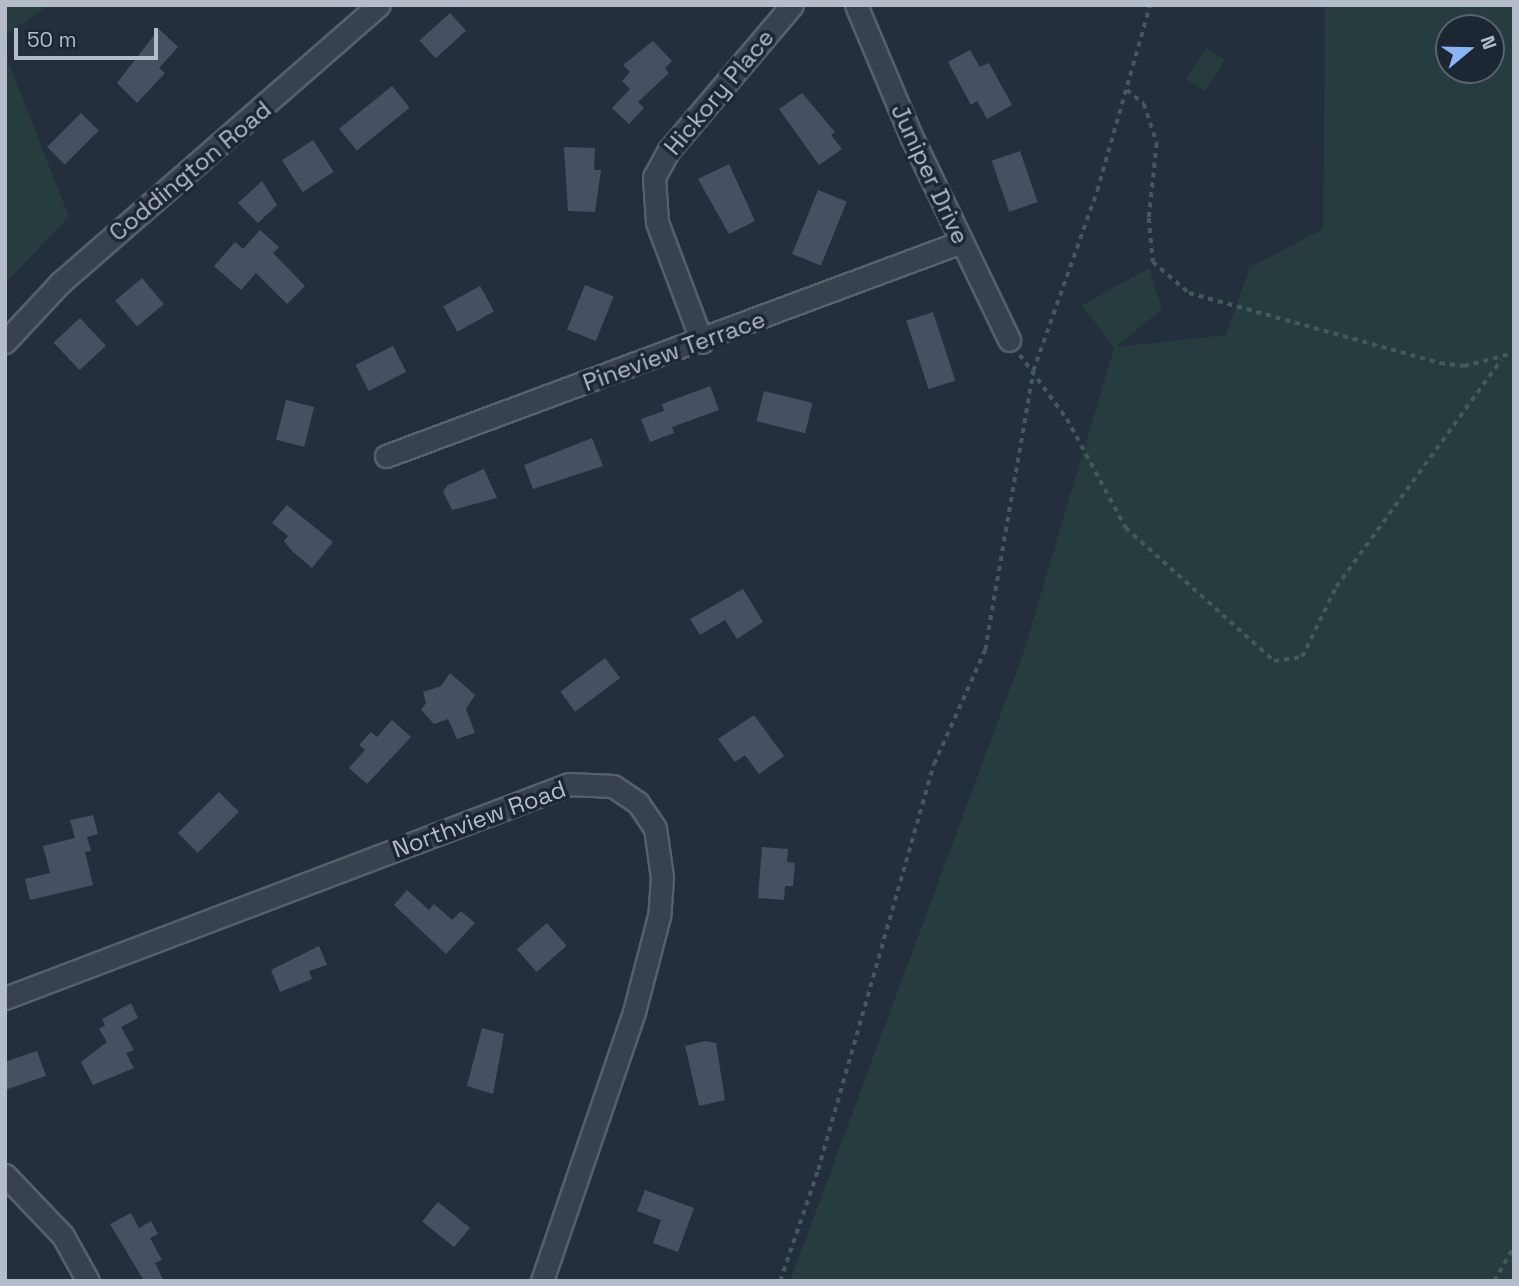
<!DOCTYPE html>
<html>
<head>
<meta charset="utf-8">
<style>
  body { margin:0 }
  #map { position:relative; width:1519px; height:1286px; overflow:hidden; background:#242f3e; font-family:"Space Grotesk",sans-serif }
  div>[style] { position:absolute }
  .green>* { inset:0; background:#263c3f; transform-origin:0 0 }
  .building>* { inset:0; background:#455162; transform-origin:0 0 }
  .path>* { height:3.5px; margin-top:-1.75px; transform-origin:0; background:repeating-linear-gradient(90deg,#44595c 0 5px,transparent 0 10px) }
  .roads { filter:drop-shadow(2px 0 #565f6c) drop-shadow(-2px 0 #565f6c) drop-shadow(0 2px #565f6c) drop-shadow(0 -2px #565f6c) }
  .minor>* { height:21px; margin:-10.5px; padding:0 10.5px; transform-origin:10.5px; border-radius:10.5px; background:#38414e }
  span { translate:-50% -50%; white-space:nowrap; text-align:center; line-height:1.15; -webkit-text-stroke:7px #1d2633; paint-order:stroke }
  .street-label { font-size:24px; color:#b4bcc9 }
  .frame { position:absolute; inset:0; border:7px solid #b4bcc9; pointer-events:none }
  .north { position:absolute; left:1435px; top:14px; width:70px; height:70px; box-sizing:border-box; background:#1d2633; border:2px solid #59626f; border-radius:50%; rotate:71deg; font-size:19px; font-weight:700; line-height:28px; text-align:center; color:#b4bcc9 }
  .north::after { content:''; display:block; margin:auto; width:24px; height:32px; background:#8ab4f8; clip-path:polygon(50% 0,100% 100%,50% 72%,0 100%) }
  .scale { position:absolute; left:14px; top:28px; width:144px; height:32px; box-sizing:border-box; border:4px solid #b4bcc9; border-top:0; padding-left:9px; font-size:21px; line-height:24px; white-space:nowrap; color:#b4bcc9; -webkit-text-stroke:5px #1d2633; paint-order:stroke }
</style>
</head>
<body>
<div id="map">
  <div class="green">
    <i style="clip-path:polygon(5px 5px,49px 5px,5px 35px)"></i>
    <i style="clip-path:polygon(evenodd,1325px 5px,1514px 5px,1514px 1281px,790px 1281px,1023px 654px,1114px 348px,1082px 305px,1149px 268px,1162px 309px,1116px 347px,1226px 335px,1250px 267px,1323px 229px,1325px 5px,1491px 28px,1491px 70px,1449px 70px,1449px 28px,1491px 28px)"></i>
    <i style="left:1206px;top:48px;width:22px;height:37px;rotate:32deg"></i>
    <i style="clip-path:polygon(5px 53px,69px 217px,5px 283px)"></i>
  </div>
  <div class="building">
    <i style="left:450px;top:13px;width:24px;height:41px;rotate:48deg"></i>
    <i style="clip-path:polygon(159px 29px,178px 47px,159px 68px,165px 73px,137px 103px,117px 83px)"></i>
    <i style="clip-path:polygon(653px 41px,672px 61px,665px 68px,669px 73px,638px 102px,644px 108px,629px 124px,612px 108px,630px 89px,622px 81px,630px 72px,623px 65px)"></i>
    <i style="clip-path:polygon(970px 50px,980px 67px,989px 63px,1012px 105px,987px 119px,977px 101px,971px 105px,948px 62px)"></i>
    <i style="left:392px;top:86px;width:28px;height:68px;rotate:51deg"></i>
    <i style="clip-path:polygon(802px 93px,835px 132px,831px 135px,842px 149px,819px 165px,779px 109px)"></i>
    <i style="left:81px;top:113px;width:25px;height:48px;rotate:45deg"></i>
    <i style="left:313px;top:140px;width:38px;height:37px;rotate:57deg"></i>
    <i style="clip-path:polygon(564px 147px,595px 148px,594px 170px,601px 170px,595px 212px,568px 211px)"></i>
    <i style="left:1020px;top:151px;width:54px;height:30px;rotate:71deg"></i>
    <i style="clip-path:polygon(729px 164px,755px 221px,729px 234px,698px 179px)"></i>
    <i style="clip-path:polygon(262px 181px,277px 205px,258px 223px,238px 203px)"></i>
    <i style="left:818px;top:190px;width:31px;height:69px;rotate:22deg"></i>
    <i style="clip-path:polygon(260px 230px,279px 247px,273px 253px,305px 286px,287px 304px,256px 273px,241px 290px,214px 266px,235px 242px,243px 249px)"></i>
    <i style="left:142px;top:278px;width:34px;height:35px;rotate:50deg"></i>
    <i style="left:585px;top:285px;width:31px;height:48px;rotate:22deg"></i>
    <i style="left:480px;top:286px;width:29px;height:42px;rotate:61deg"></i>
    <i style="left:933px;top:312px;width:72px;height:28px;rotate:72deg"></i>
    <i style="left:80px;top:318px;width:38px;height:36px;rotate:47deg"></i>
    <i style="left:393px;top:346px;width:29px;height:42px;rotate:63deg"></i>
    <i style="clip-path:polygon(710px 386px,719px 410px,672px 427px,674px 433px,650px 442px,641px 419px,664px 411px,662px 404px)"></i>
    <i style="left:764px;top:391px;width:50px;height:31px;rotate:14deg"></i>
    <i style="left:286px;top:400px;width:29px;height:41px;rotate:14deg"></i>
    <i style="clip-path:polygon(592px 438px,603px 466px,533px 489px,524px 465px)"></i>
    <i style="clip-path:polygon(484px 469px,497px 498px,452px 510px,443px 491px,448px 485px)"></i>
    <i style="clip-path:polygon(287px 505px,333px 542px,312px 568px,292px 551px,284px 541px,288px 536px,272px 523px)"></i>
    <i style="clip-path:polygon(743px 589px,763px 622px,737px 639px,725px 620px,700px 635px,690px 619px)"></i>
    <i style="left:605px;top:658px;width:25px;height:56px;rotate:53deg"></i>
    <i style="clip-path:polygon(450px 673px,475px 695px,466px 709px,475px 733px,457px 739px,448px 719px,434px 724px,421px 710px,426px 703px,423px 692px,441px 686px)"></i>
    <i style="clip-path:polygon(754px 715px,784px 756px,759px 774px,745px 755px,735px 762px,718px 739px)"></i>
    <i style="clip-path:polygon(392px 720px,411px 737px,367px 784px,349px 768px,365px 750px,359px 745px,371px 732px,377px 737px)"></i>
    <i style="left:219px;top:792px;width:28px;height:58px;rotate:45deg"></i>
    <i style="clip-path:polygon(93px 815px,98px 834px,87px 837px,91px 851px,85px 852px,93px 885px,30px 900px,25px 879px,50px 873px,43px 846px,75px 838px,70px 820px)"></i>
    <i style="clip-path:polygon(762px 847px,788px 849px,787px 862px,795px 863px,793px 886px,785px 886px,784px 900px,758px 898px)"></i>
    <i style="clip-path:polygon(407px 890px,429px 910px,434px 904px,452px 920px,461px 911px,475px 923px,446px 954px,394px 905px)"></i>
    <i style="left:547px;top:923px;width:30px;height:40px;rotate:49deg"></i>
    <i style="clip-path:polygon(319px 946px,327px 965px,309px 971px,312px 979px,280px 992px,271px 970px)"></i>
    <i style="clip-path:polygon(131px 1003px,138px 1018px,121px 1027px,134px 1050px,126px 1053px,134px 1068px,93px 1085px,81px 1062px,107px 1042px,99px 1029px,105px 1025px,102px 1019px)"></i>
    <i style="clip-path:polygon(482px 1028px,504px 1034px,493px 1094px,467px 1086px)"></i>
    <i style="clip-path:polygon(705px 1041px,716px 1043px,725px 1100px,699px 1106px,685px 1046px)"></i>
    <i style="clip-path:polygon(37px 1051px,46px 1076px,5px 1090px,5px 1062px)"></i>
    <i style="clip-path:polygon(645px 1190px,694px 1208px,678px 1252px,653px 1243px,661px 1220px,637px 1211px)"></i>
    <i style="left:438px;top:1202px;width:41px;height:25px;rotate:39deg"></i>
    <i style="clip-path:polygon(131px 1213px,139px 1228px,151px 1221px,158px 1234px,150px 1238px,162px 1260px,155px 1263px,164px 1281px,144px 1281px,110px 1224px)"></i>
  </div>
  <div class="path">
    <i style="left:1127px;top:90px;width:22px;rotate:39deg"></i>
    <i style="left:1144px;top:104px;width:41px;rotate:71.6deg"></i>
    <i style="left:1157px;top:143px;width:75px;rotate:96.1deg"></i>
    <i style="left:1149px;top:218px;width:44px;rotate:84.8deg"></i>
    <i style="left:1153px;top:262px;width:48px;rotate:40.7deg"></i>
    <i style="left:1189px;top:293px;width:261px;rotate:15.6deg"></i>
    <i style="left:1440px;top:363px;width:24px;rotate:7deg"></i>
    <i style="left:1464px;top:366px;width:52px;rotate:-14.6deg"></i>
    <i style="left:1020px;top:355px;width:79px;rotate:53.7deg"></i>
    <i style="left:1067px;top:419px;width:124px;rotate:61.6deg"></i>
    <i style="left:1126px;top:528px;width:199px;rotate:41.9deg"></i>
    <i style="left:1274px;top:661px;width:28px;rotate:-8deg"></i>
    <i style="left:1302px;top:657px;width:78px;rotate:-64.1deg"></i>
    <i style="left:1336px;top:587px;width:281px;rotate:-54deg"></i>
    <i style="left:780px;top:1281px;width:117px;rotate:-71.1deg"></i>
    <i style="left:818px;top:1170px;width:422px;rotate:-74.1deg"></i>
    <i style="left:934px;top:764px;width:125px;rotate:-65.9deg"></i>
    <i style="left:985px;top:650px;width:283px;rotate:-80.2deg"></i>
    <i style="left:1033px;top:371px;width:191px;rotate:-70.4deg"></i>
    <i style="left:1097px;top:191px;width:193px;rotate:-74.1deg"></i>
    <i style="left:1494px;top:1281px;width:39px;rotate:-60deg"></i>
  </div>
  <div class="roads">
    <div class="minor">
      <i style="left:856px;top:5px;width:144px;rotate:67.2deg"></i>
      <i style="left:912px;top:138px;width:224px;rotate:64.3deg"></i>
      <i style="left:5px;top:342px;width:81px;rotate:-47deg"></i>
      <i style="left:60px;top:283px;width:423px;rotate:-41.1deg"></i>
      <i style="left:702px;top:342px;width:128px;rotate:-110.6deg"></i>
      <i style="left:657px;top:222px;width:45px;rotate:-93.8deg"></i>
      <i style="left:654px;top:177px;width:31px;rotate:-61deg"></i>
      <i style="left:669px;top:150px;width:190px;rotate:-49.7deg"></i>
      <i style="left:386px;top:456px;width:614px;rotate:-20.41deg"></i>
      <i style="left:5px;top:998px;width:603px;rotate:-20.78deg"></i>
      <i style="left:569px;top:784px;width:44px;rotate:2.6deg"></i>
      <i style="left:613px;top:786px;width:30px;rotate:34deg"></i>
      <i style="left:638px;top:803px;width:30px;rotate:56deg"></i>
      <i style="left:655px;top:828px;width:49px;rotate:81.9deg"></i>
      <i style="left:662px;top:877px;width:39px;rotate:94deg"></i>
      <i style="left:659px;top:916px;width:99px;rotate:104.6deg"></i>
      <i style="left:634px;top:1012px;width:284px;rotate:108.9deg"></i>
      <i style="left:5px;top:1175px;width:84px;rotate:46.4deg"></i>
      <i style="left:63px;top:1236px;width:51px;rotate:60.9deg"></i>
    </div>
  </div>
  <div class="street-label">
    <span style="left:719px;top:92px;rotate:-50deg">Hickory Place</span>
    <span style="left:190px;top:171px;rotate:-40deg">Coddington Road</span>
    <span style="left:930px;top:174px;rotate:65deg">Juniper Drive</span>
    <span style="left:674px;top:351px;rotate:-20deg">Pineview Terrace</span>
    <span style="left:479px;top:819px;rotate:-20deg">Northview Road</span>
  </div>
  <div class="frame"></div>
  <div class="north">N</div>
  <div class="scale">50 m</div>
</div>
</body>
</html>
